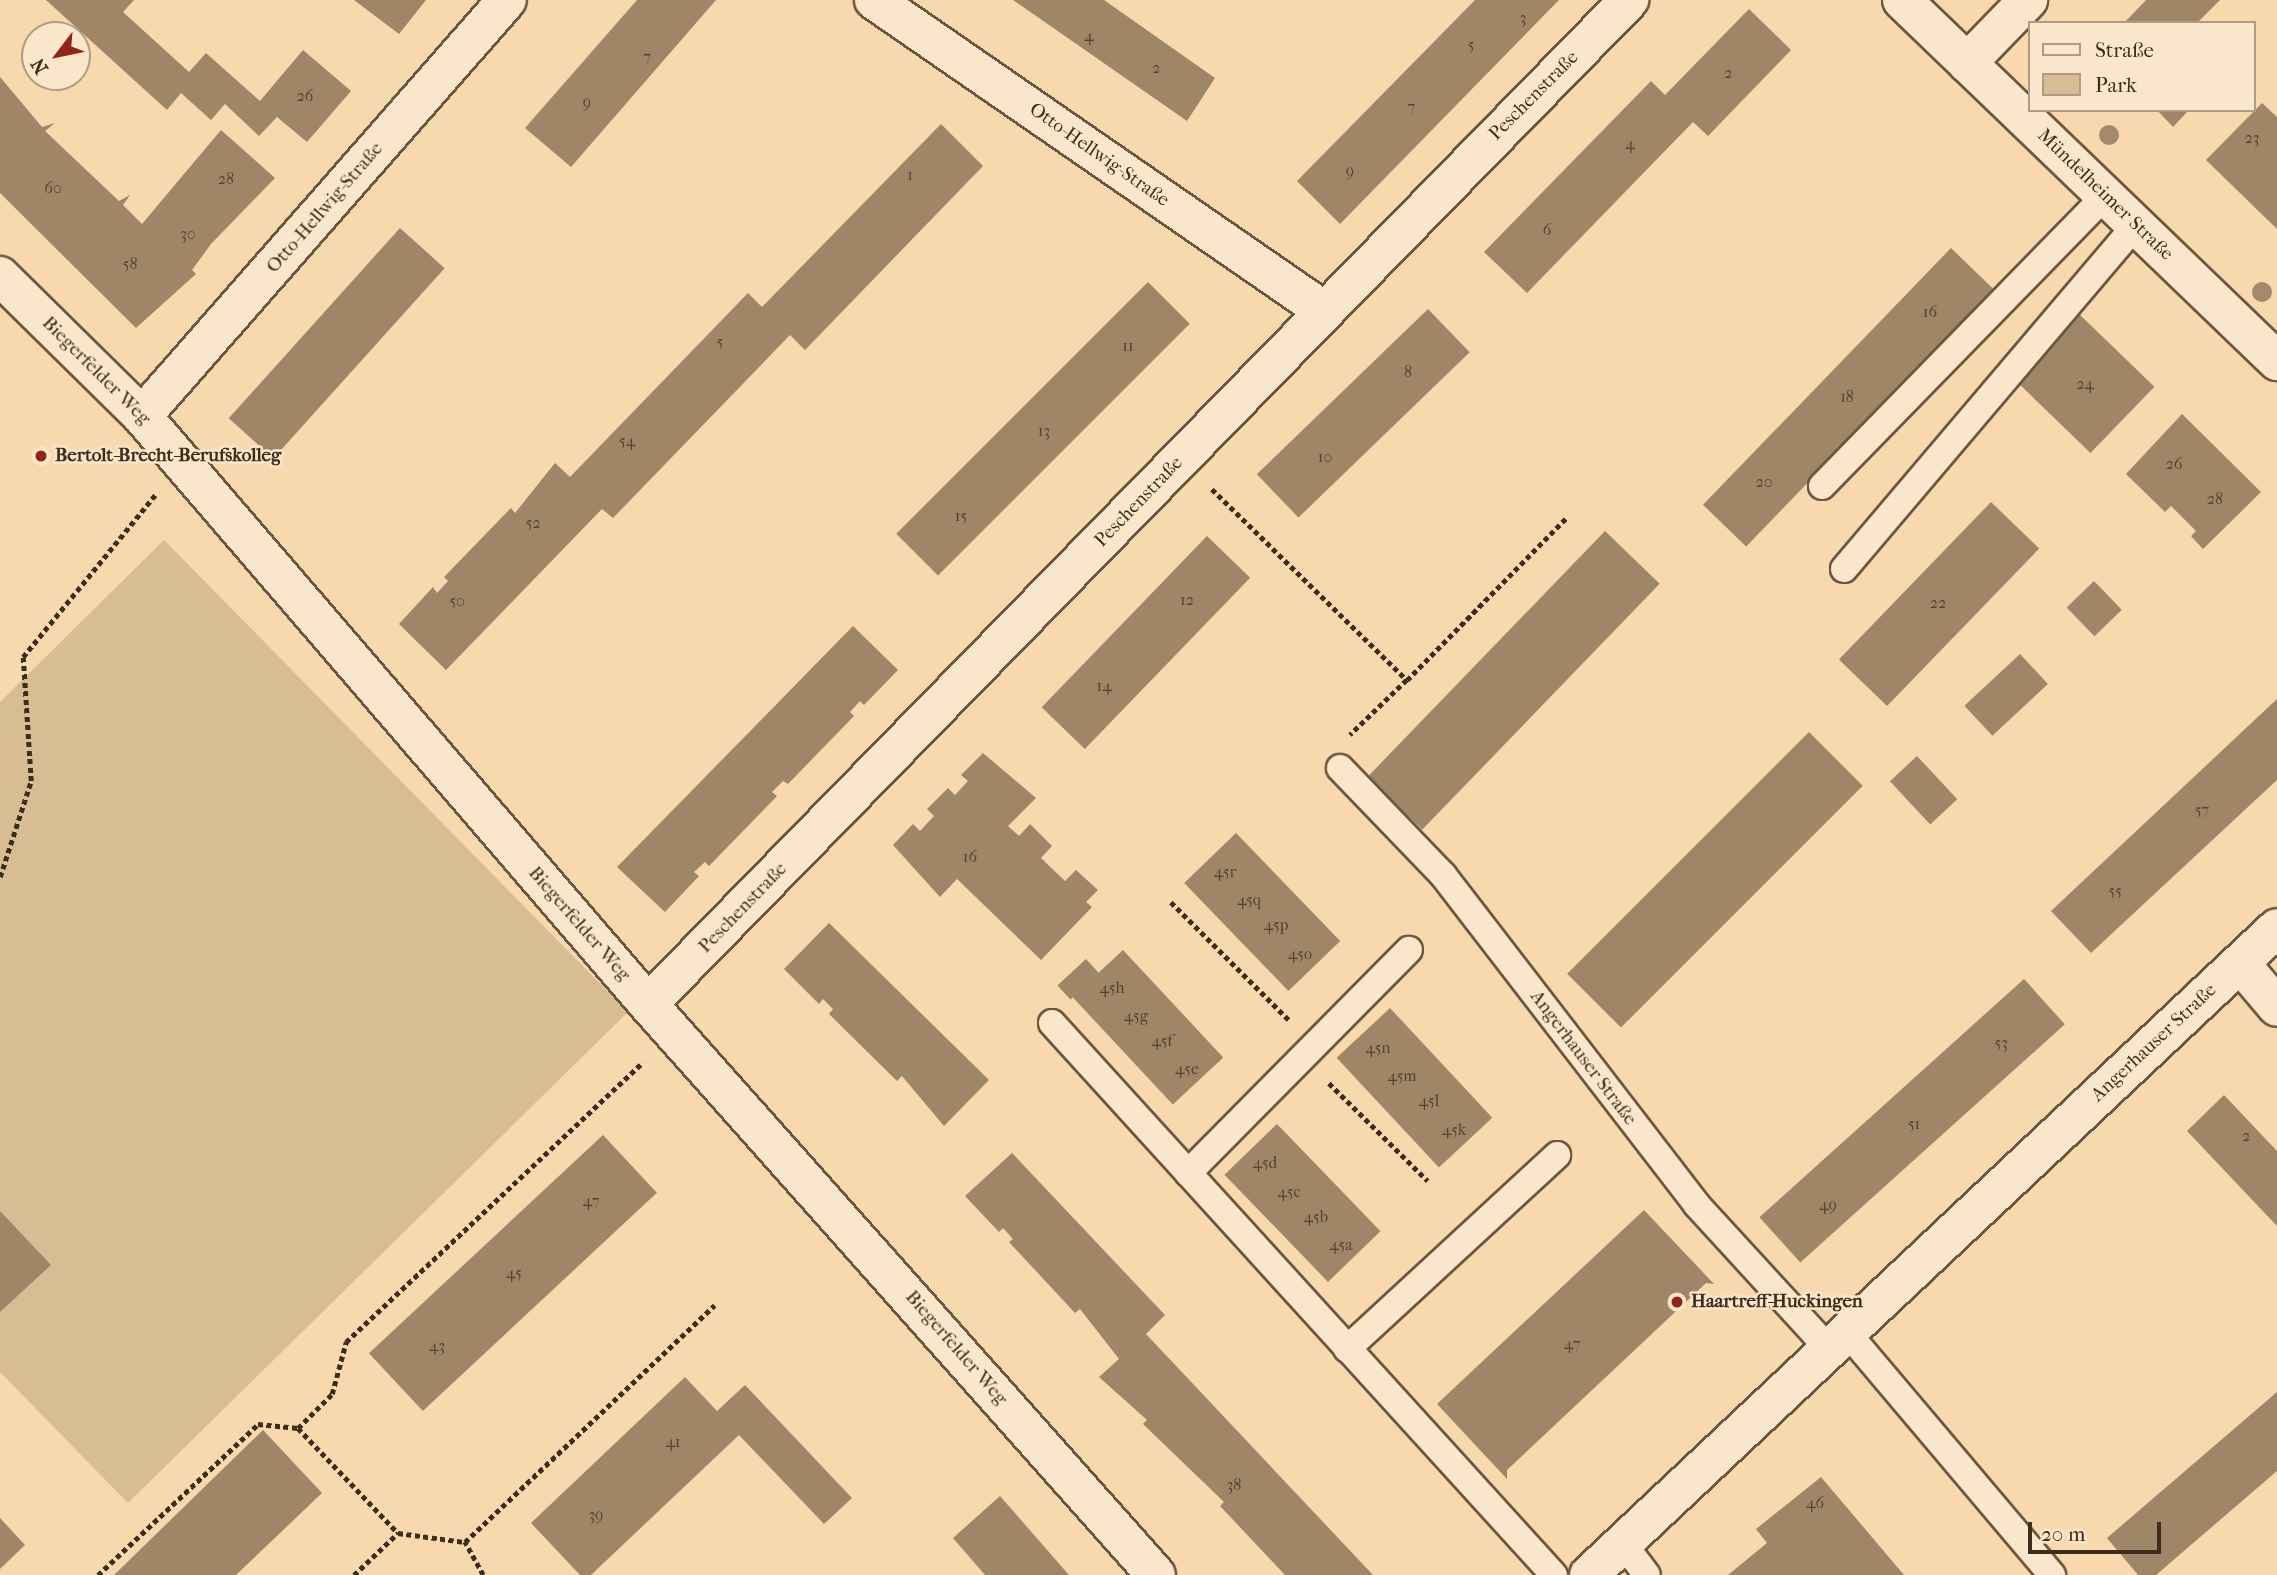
<!DOCTYPE html>
<html>
<head>
<meta charset="utf-8">
<style>
  body { margin:0 }
  #map { position:relative; width:2277px; height:1575px; overflow:hidden; background:#f8d9ad; font-family:"IM FELL French Canon",serif }
  div>[style] { position:absolute }
  .green>* { inset:0; background:#d8bc94 }
  .building>* { inset:0; background:#9e8667; transform-origin:0 0 }
  .path>* { height:4.5px; margin-top:-2.25px; transform-origin:0; background:repeating-linear-gradient(90deg,#3c2d1c 0 5px,transparent 0 8.5px) }
  .roads { filter:drop-shadow(2px 0 #6b5840) drop-shadow(-2px 0 #6b5840) drop-shadow(0 2px #6b5840) drop-shadow(0 -2px #6b5840) }
  .service>* { height:26px; margin:-13px; padding:0 13px; transform-origin:13px; border-radius:13px; background:#fae6ca }
  .minor>* { height:38px; margin:-19px; padding:0 19px; transform-origin:19px; border-radius:19px; background:#fae6ca }
  .secondary>* { height:38px; margin:-19px; padding:0 19px; transform-origin:19px; border-radius:19px; background:#fae6ca }
  .trees>* { width:20px; height:20px; margin:-10px; border-radius:50%; background:#a28a6a }
  .dots>* { width:19px; height:19px; translate:-50% -50%; box-sizing:border-box; border:4px solid #fae6ca; border-radius:50% }
  span { translate:-50% -50%; white-space:nowrap; text-align:center; line-height:1.15; -webkit-text-stroke:5px #fae6ca; paint-order:stroke }
  .number-label { font-size:16px; color:#54432f }
  .number-label span { -webkit-text-stroke-width:0 }
  .street-label { font-size:19px; color:#3c2d1c }
  .poi-label { font-size:19px; color:#3c2d1c; font-weight:700 }
  .left { translate:0 -50%; text-align:left }
  .legend { position:absolute; left:2028px; top:21px; width:228px; height:91px; box-sizing:border-box; background:#fae6ca; border:2px solid #ae9c84; margin:0; padding:9px 12px; list-style:none; font-size:21px; color:#3c2d1c }
  .legend li { display:flex; align-items:center; gap:14px; height:35px }
  .legend b { width:35px; border:2px solid #ae9c84 }
  .north { position:absolute; left:21px; top:21px; width:70px; height:70px; box-sizing:border-box; background:#fae6ca; border:2px solid #ae9c84; border-radius:50%; rotate:238deg; font-size:19px; font-weight:700; line-height:28px; text-align:center; color:#3c2d1c }
  .north::after { content:''; display:block; margin:auto; width:24px; height:32px; background:#8f2418; clip-path:polygon(50% 0,100% 100%,50% 72%,0 100%) }
  .scale { position:absolute; left:2028px; top:1522px; width:133px; height:32px; box-sizing:border-box; border:4px solid #3c2d1c; border-top:0; padding-left:9px; font-size:21px; line-height:24px; white-space:nowrap; color:#3c2d1c; -webkit-text-stroke:5px #fae6ca; paint-order:stroke }
</style>
</head>
<body>
<div id="map">
  <div class="green">
    <i style="clip-path:polygon(164px 540px,628px 1012px,128px 1503px,0 1372px,0 702px)"></i>
  </div>
  <div class="building">
    <i style="clip-path:polygon(46px 0,134px 0,123px 12px,189px 72px,206px 53px,260px 101px,303px 50px,351px 91px,307px 142px,277px 117px,259px 136px,225px 104px,211px 120px,181px 93px,167px 110px)"></i>
    <i style="clip-path:polygon(354px 0,426px 0,399px 34px)"></i>
    <i style="clip-path:polygon(637px 0,716px 0,571px 167px,525px 128px)"></i>
    <i style="clip-path:polygon(1013px 0,1104px 0,1215px 78px,1187px 121px)"></i>
    <i style="clip-path:polygon(1475px 0,1559px 0,1340px 224px,1297px 181px)"></i>
    <i style="clip-path:polygon(2146px 0,2220px 0,2197px 23px,2124px 23px)"></i>
    <i style="clip-path:polygon(1749px 9px,1791px 50px,1708px 136px,1693px 122px,1527px 293px,1484px 252px,1651px 81px,1665px 95px)"></i>
    <i style="clip-path:polygon(0 77px,42px 127px,55px 123px,45px 131px,119px 201px,130px 195px,123px 205px,142px 224px,221px 130px,275px 178px,211px 244px,192px 270px,196px 274px,136px 328px,0 193px)"></i>
    <i style="clip-path:polygon(2262px 103px,2277px 117px,2277px 229px,2206px 160px)"></i>
    <i style="clip-path:polygon(2157px 110px,2189px 110px,2173px 127px)"></i>
    <i style="clip-path:polygon(941px 124px,983px 166px,805px 350px,790px 335px,613px 518px,602px 509px,446px 670px,399px 624px,433px 587px,437px 593px,448px 581px,444px 577px,511px 508px,515px 513px,555px 463px,570px 477px,748px 293px,762px 307px)"></i>
    <i style="left:400px;top:228px;width:60px;height:256px;rotate:42deg"></i>
    <i style="left:1951px;top:248px;width:60px;height:357px;rotate:44deg"></i>
    <i style="left:1148px;top:282px;width:59px;height:356px;rotate:45deg"></i>
    <i style="left:1428px;top:309px;width:60px;height:238px;rotate:46deg"></i>
    <i style="left:2076px;top:311px;width:109px;height:92px;rotate:44deg"></i>
    <i style="clip-path:polygon(2182px 414px,2261px 492px,2203px 549px,2191px 536px,2196px 531px,2171px 506px,2165px 512px,2126px 474px)"></i>
    <i style="left:1991px;top:502px;width:67px;height:219px;rotate:44deg"></i>
    <i style="left:1605px;top:531px;width:76px;height:342px;rotate:44deg"></i>
    <i style="left:1207px;top:536px;width:60px;height:238px;rotate:44deg"></i>
    <i style="left:2094px;top:581px;width:40px;height:38px;rotate:46deg"></i>
    <i style="clip-path:polygon(853px 626px,898px 670px,864px 705px,860px 701px,850px 712px,854px 716px,788px 784px,783px 781px,772px 792px,777px 796px,709px 866px,705px 862px,694px 872px,699px 876px,665px 912px,617px 867px)"></i>
    <i style="left:2020px;top:654px;width:41px;height:76px;rotate:47deg"></i>
    <i style="clip-path:polygon(2277px 699px,2277px 780px,2091px 953px,2051px 911px)"></i>
    <i style="left:1809px;top:732px;width:76px;height:342px;rotate:45deg"></i>
    <i style="clip-path:polygon(983px 753px,1036px 798px,1008px 826px,1019px 836px,1030px 824px,1052px 846px,1041px 858px,1065px 881px,1076px 870px,1098px 890px,1086px 902px,1092px 907px,1041px 960px,957px 879px,940px 897px,893px 845px,913px 824px,920px 831px,934px 816px,927px 809px,948px 788px,955px 795px,968px 781px,961px 775px)"></i>
    <i style="left:1917px;top:756px;width:59px;height:37px;rotate:47deg"></i>
    <i style="left:1236px;top:833px;width:150px;height:72px;rotate:46deg"></i>
    <i style="clip-path:polygon(829px 923px,989px 1080px,944px 1126px,902px 1076px,897px 1081px,829px 1014px,833px 1009px,823px 999px,819px 1004px,784px 969px)"></i>
    <i style="left:1123px;top:950px;width:147px;height:69px;rotate:47deg"></i>
    <i style="left:1086px;top:959px;width:19px;height:39px;rotate:47deg"></i>
    <i style="left:2024px;top:979px;width:61px;height:356px;rotate:48deg"></i>
    <i style="left:1390px;top:1008px;width:150px;height:73px;rotate:47deg"></i>
    <i style="clip-path:polygon(2224px 1095px,2277px 1151px,2277px 1226px,2187px 1131px)"></i>
    <i style="left:1277px;top:1124px;width:149px;height:73px;rotate:46deg"></i>
    <i style="left:603px;top:1135px;width:79px;height:320px;rotate:47deg"></i>
    <i style="clip-path:polygon(1012px 1153px,1165px 1315px,1146px 1334px,1373px 1575px,1285px 1575px,1220px 1506px,1224px 1502px,1143px 1424px,1147px 1420px,1099px 1377px,1119px 1359px,1080px 1309px,1075px 1313px,1009px 1242px,1013px 1239px,1003px 1228px,999px 1232px,965px 1196px)"></i>
    <i style="clip-path:polygon(1644px 1210px,1714px 1284px,1706px 1283px,1507px 1470px,1507px 1479px,1437px 1404px)"></i>
    <i style="clip-path:polygon(0 1211px,51px 1265px,0 1312px)"></i>
    <i style="clip-path:polygon(685px 1377px,717px 1411px,745px 1385px,852px 1498px,824px 1524px,739px 1435px,591px 1575px,580px 1575px,531px 1523px)"></i>
    <i style="clip-path:polygon(2277px 1392px,2277px 1471px,2156px 1575px,2138px 1575px,2107px 1538px)"></i>
    <i style="clip-path:polygon(263px 1430px,322px 1493px,236px 1575px,114px 1575px)"></i>
    <i style="clip-path:polygon(1821px 1477px,1904px 1575px,1728px 1575px,1767px 1543px,1756px 1529px)"></i>
    <i style="clip-path:polygon(1000px 1496px,1069px 1575px,985px 1575px,953px 1538px)"></i>
    <i style="clip-path:polygon(0 1518px,25px 1545px,0 1569px)"></i>
  </div>
  <div class="path">
    <i style="left:1212px;top:489px;width:273px;rotate:44.4deg"></i>
    <i style="left:1407px;top:680px;width:79px;rotate:136deg"></i>
    <i style="left:1407px;top:680px;width:227px;rotate:-45.5deg"></i>
    <i style="left:0;top:877px;width:101px;rotate:-72.1deg"></i>
    <i style="left:31px;top:781px;width:124px;rotate:-93.7deg"></i>
    <i style="left:23px;top:657px;width:209px;rotate:-50.8deg"></i>
    <i style="left:1171px;top:902px;width:167px;rotate:45deg"></i>
    <i style="left:1329px;top:1083px;width:139px;rotate:44.7deg"></i>
    <i style="left:298px;top:1428px;width:48px;rotate:-45deg"></i>
    <i style="left:332px;top:1394px;width:54px;rotate:-74.9deg"></i>
    <i style="left:346px;top:1342px;width:408px;rotate:-43.3deg"></i>
    <i style="left:98px;top:1575px;width:220px;rotate:-43.3deg"></i>
    <i style="left:258px;top:1424px;width:40px;rotate:5.7deg"></i>
    <i style="left:298px;top:1428px;width:145px;rotate:46.4deg"></i>
    <i style="left:354px;top:1575px;width:61px;rotate:-43.7deg"></i>
    <i style="left:398px;top:1533px;width:68px;rotate:7.7deg"></i>
    <i style="left:483px;top:1575px;width:38px;rotate:-119deg"></i>
    <i style="left:465px;top:1542px;width:344px;rotate:-43.5deg"></i>
  </div>
  <div class="roads">
    <div class="service">
      <i style="left:1822px;top:486px;width:405px;rotate:-45.7deg"></i>
      <i style="left:1844px;top:569px;width:451px;rotate:-49.7deg"></i>
      <i style="left:1340px;top:768px;width:149px;rotate:46.1deg"></i>
      <i style="left:1443px;top:875px;width:416px;rotate:52.4deg"></i>
      <i style="left:1697px;top:1205px;width:193px;rotate:47.5deg"></i>
      <i style="left:1052px;top:1023px;width:746px;rotate:47.72deg"></i>
      <i style="left:1188px;top:1173px;width:314px;rotate:-45.3deg"></i>
      <i style="left:1845px;top:1330px;width:321px;rotate:49.8deg"></i>
      <i style="left:1347px;top:1349px;width:286px;rotate:-42.7deg"></i>
      <i style="left:1622px;top:1542px;width:41px;rotate:52.9deg"></i>
    </div>
    <div class="minor">
      <i style="left:874px;top:0;width:546px;rotate:34.62deg"></i>
      <i style="left:1967px;top:63px;width:88px;rotate:-45.9deg"></i>
      <i style="left:0;top:276px;width:199px;rotate:44.6deg"></i>
      <i style="left:142px;top:416px;width:776px;rotate:49.29deg"></i>
      <i style="left:648px;top:1004px;width:764px;rotate:48.34deg"></i>
      <i style="left:142px;top:416px;width:553px;rotate:-48.74deg"></i>
      <i style="left:2240px;top:963px;width:57px;rotate:49.9deg"></i>
      <i style="left:648px;top:1004px;width:1404px;rotate:-45.66deg"></i>
      <i style="left:1589px;top:1575px;width:944px;rotate:-43.24deg"></i>
    </div>
    <div class="secondary">
      <i style="left:1902px;top:0;width:521px;rotate:43.91deg"></i>
    </div>
  </div>
  <div class="trees">
    <i style="left:2109px;top:135px"></i>
    <i style="left:2262px;top:292px"></i>
  </div>
  <div class="dots">
    <i style="left:41px;top:456px;background:#8f2418"></i>
    <i style="left:1677px;top:1302px;background:#8f2418"></i>
  </div>
  <div class="number-label">
    <span style="left:1523px;top:18px">3</span>
    <span style="left:1089px;top:36px">4</span>
    <span style="left:1471px;top:45px">5</span>
    <span style="left:647px;top:57px">7</span>
    <span style="left:1156px;top:68px">2</span>
    <span style="left:1728px;top:73px">2</span>
    <span style="left:305px;top:96px">26</span>
    <span style="left:587px;top:102px">9</span>
    <span style="left:1411px;top:107px">7</span>
    <span style="left:2252px;top:138px">23</span>
    <span style="left:1630px;top:144px">4</span>
    <span style="left:1350px;top:171px">9</span>
    <span style="left:910px;top:175px">1</span>
    <span style="left:226px;top:179px">28</span>
    <span style="left:53px;top:188px">60</span>
    <span style="left:1547px;top:230px">6</span>
    <span style="left:188px;top:234px">30</span>
    <span style="left:130px;top:264px">58</span>
    <span style="left:1930px;top:312px">16</span>
    <span style="left:720px;top:342px">5</span>
    <span style="left:1128px;top:346px">11</span>
    <span style="left:1408px;top:372px">8</span>
    <span style="left:2085px;top:384px">24</span>
    <span style="left:1847px;top:397px">18</span>
    <span style="left:1044px;top:431px">13</span>
    <span style="left:627px;top:441px">54</span>
    <span style="left:1325px;top:457px">10</span>
    <span style="left:2174px;top:464px">26</span>
    <span style="left:1764px;top:482px">20</span>
    <span style="left:2215px;top:499px">28</span>
    <span style="left:961px;top:516px">15</span>
    <span style="left:533px;top:523px">52</span>
    <span style="left:1187px;top:600px">12</span>
    <span style="left:457px;top:601px">50</span>
    <span style="left:1938px;top:603px">22</span>
    <span style="left:1104px;top:686px">14</span>
    <span style="left:2202px;top:810px">57</span>
    <span style="left:970px;top:857px">16</span>
    <span style="left:1225px;top:872px">45r</span>
    <span style="left:2115px;top:891px">55</span>
    <span style="left:1249px;top:900px">45q</span>
    <span style="left:1276px;top:925px">45p</span>
    <span style="left:1300px;top:954px">45o</span>
    <span style="left:1112px;top:988px">45h</span>
    <span style="left:1136px;top:1016px">45g</span>
    <span style="left:1162px;top:1041px">45f</span>
    <span style="left:2001px;top:1043px">53</span>
    <span style="left:1378px;top:1048px">45n</span>
    <span style="left:1187px;top:1069px">45e</span>
    <span style="left:1402px;top:1076px">45m</span>
    <span style="left:1429px;top:1101px">45l</span>
    <span style="left:1914px;top:1124px">51</span>
    <span style="left:1454px;top:1130px">45k</span>
    <span style="left:2246px;top:1136px">2</span>
    <span style="left:1265px;top:1163px">45d</span>
    <span style="left:1289px;top:1192px">45c</span>
    <span style="left:591px;top:1201px">47</span>
    <span style="left:1828px;top:1205px">49</span>
    <span style="left:1316px;top:1217px">45b</span>
    <span style="left:1341px;top:1245px">45a</span>
    <span style="left:514px;top:1273px">45</span>
    <span style="left:1572px;top:1344px">47</span>
    <span style="left:437px;top:1346px">43</span>
    <span style="left:673px;top:1442px">41</span>
    <span style="left:1234px;top:1485px">38</span>
    <span style="left:1815px;top:1503px">46</span>
    <span style="left:596px;top:1515px">39</span>
  </div>
  <div class="street-label">
    <span style="left:1534px;top:96px;rotate:-45deg">Peschenstraße</span>
    <span style="left:1099px;top:155px;rotate:35deg">Otto-Hellwig-Straße</span>
    <span style="left:2105px;top:195px;rotate:44deg">Mündelheimer Straße</span>
    <span style="left:325px;top:208px;rotate:-49deg">Otto-Hellwig-Straße</span>
    <span style="left:96px;top:371px;rotate:45deg">Biegerfelder Weg</span>
    <span style="left:1139px;top:502px;rotate:-46deg">Peschenstraße</span>
    <span style="left:743px;top:908px;rotate:-46deg">Peschenstraße</span>
    <span style="left:579px;top:924px;rotate:49deg">Biegerfelder Weg</span>
    <span style="left:2154px;top:1043px;rotate:-43deg">Angerhauser Straße</span>
    <span style="left:1583px;top:1058px;rotate:53deg">Angerhauser Straße</span>
    <span style="left:956px;top:1348px;rotate:49deg">Biegerfelder Weg</span>
  </div>
  <div class="poi-label">
    <span class="left" style="left:55px;top:456px">Bertolt-Brecht-Berufskolleg</span>
    <span class="left" style="left:1691px;top:1302px">Haartreff-Huckingen</span>
  </div>
  <ul class="legend">
  <li><b style="height:9px;background:#fae6ca"></b>Straße</li>
  <li><b style="height:19px;background:#d8bc94"></b>Park</li>
  </ul>
  <div class="north">N</div>
  <div class="scale">20 m</div>
</div>
</body>
</html>
